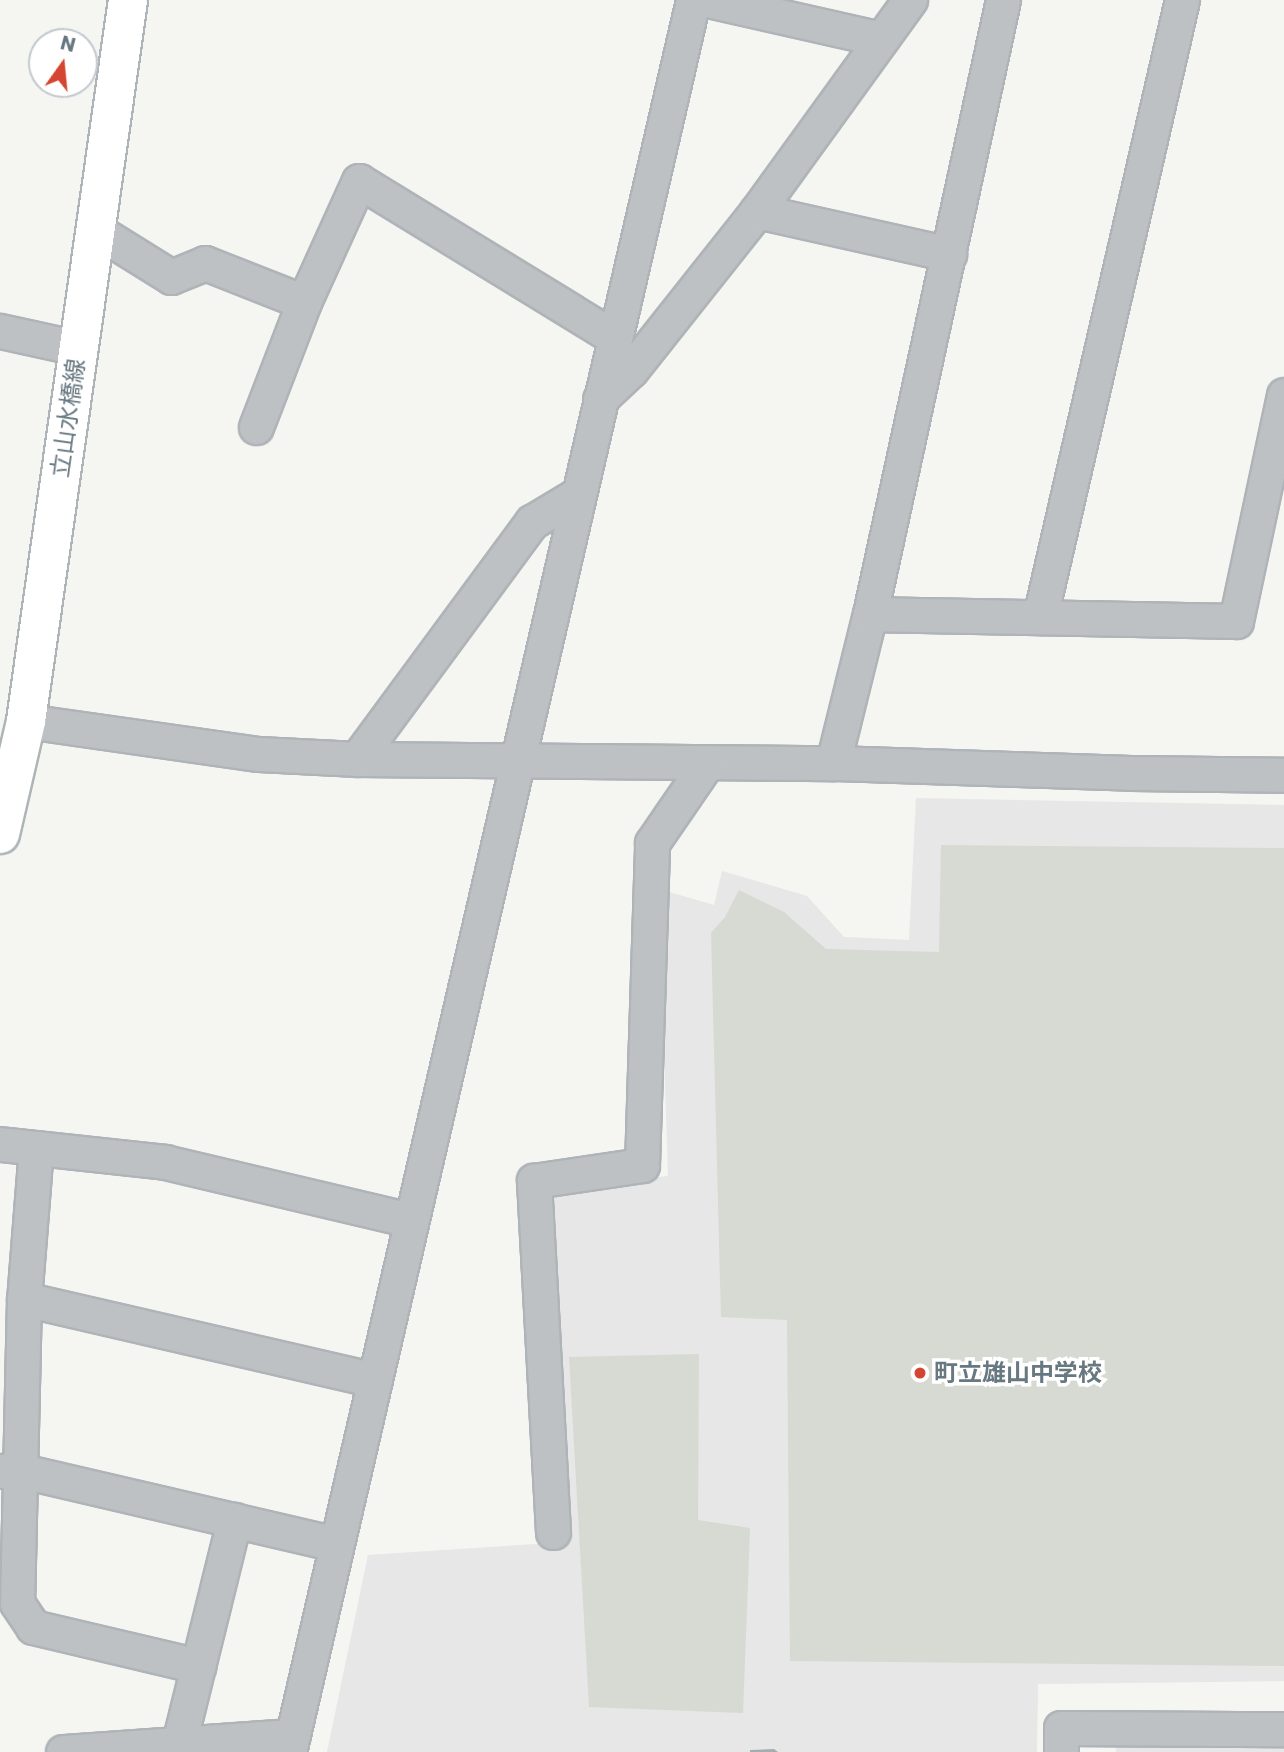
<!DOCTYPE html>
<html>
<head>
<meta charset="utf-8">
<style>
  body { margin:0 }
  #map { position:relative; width:1284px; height:1752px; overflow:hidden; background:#f5f5f2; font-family:Poppins,"Noto Sans JP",sans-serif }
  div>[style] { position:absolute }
  .built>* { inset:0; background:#e6e7e6; transform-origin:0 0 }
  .green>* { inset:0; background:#d6dad2 }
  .building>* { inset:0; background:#a5adb1 }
  .roads { filter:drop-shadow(2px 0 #aeb4b7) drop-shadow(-2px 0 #aeb4b7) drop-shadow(0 2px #aeb4b7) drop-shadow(0 -2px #aeb4b7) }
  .minor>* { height:33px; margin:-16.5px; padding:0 16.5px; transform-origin:16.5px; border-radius:16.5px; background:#bdc1c4 }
  .major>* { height:38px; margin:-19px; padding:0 19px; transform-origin:19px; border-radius:19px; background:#fff }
  .dots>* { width:19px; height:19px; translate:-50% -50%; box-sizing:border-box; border:4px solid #fff; border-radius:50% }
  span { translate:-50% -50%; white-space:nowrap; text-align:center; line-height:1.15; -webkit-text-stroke:7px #fff; paint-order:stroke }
  .street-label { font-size:24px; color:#677881 }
  .poi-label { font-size:24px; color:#677881; font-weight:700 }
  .left { translate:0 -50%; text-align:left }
  .north { position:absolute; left:28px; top:28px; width:70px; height:70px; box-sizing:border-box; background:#fff; border:2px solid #c2c9cd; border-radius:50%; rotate:15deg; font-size:19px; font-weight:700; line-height:28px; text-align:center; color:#677881 }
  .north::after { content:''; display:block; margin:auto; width:24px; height:32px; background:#d54632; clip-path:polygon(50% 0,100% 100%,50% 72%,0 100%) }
</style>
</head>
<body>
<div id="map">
  <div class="built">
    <i style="clip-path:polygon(916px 798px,1284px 805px,1284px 1681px,1038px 1684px,1037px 1752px,327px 1752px,368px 1555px,566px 1542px,546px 1203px,555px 1189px,668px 1176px,660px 929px,669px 892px,714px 905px,722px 871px,807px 896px,844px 937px,909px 940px)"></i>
    <i style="left:1116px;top:1746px;width:168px;height:17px"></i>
  </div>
  <div class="green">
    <i style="clip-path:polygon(941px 845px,1284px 848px,1284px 1666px,790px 1661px,787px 1320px,721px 1317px,711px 933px,725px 917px,739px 890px,784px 912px,826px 949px,939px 952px)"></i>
    <i style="clip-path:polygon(699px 1354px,698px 1520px,750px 1528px,743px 1713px,589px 1707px,569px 1357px)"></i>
  </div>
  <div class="building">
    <i style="clip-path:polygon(774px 1749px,778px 1752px,750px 1752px,750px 1750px)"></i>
  </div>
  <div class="roads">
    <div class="minor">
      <i style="left:708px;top:0;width:177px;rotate:12.7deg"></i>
      <i style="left:757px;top:211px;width:197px;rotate:12.6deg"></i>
      <i style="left:94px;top:229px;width:91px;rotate:31.9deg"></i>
      <i style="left:171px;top:277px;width:37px;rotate:-22deg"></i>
      <i style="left:205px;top:263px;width:106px;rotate:21.5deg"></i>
      <i style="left:304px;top:302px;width:133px;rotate:-65.6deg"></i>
      <i style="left:359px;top:181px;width:300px;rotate:31.5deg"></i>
      <i style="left:0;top:331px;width:80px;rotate:12.3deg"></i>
      <i style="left:600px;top:399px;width:42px;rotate:-43.1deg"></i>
      <i style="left:631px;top:370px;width:203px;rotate:-51.6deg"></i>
      <i style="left:757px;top:211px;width:261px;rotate:-54.1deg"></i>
      <i style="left:256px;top:427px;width:134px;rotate:-69deg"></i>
      <i style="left:870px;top:614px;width:366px;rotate:1.1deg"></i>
      <i style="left:1236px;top:621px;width:231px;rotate:-78deg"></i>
      <i style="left:1040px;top:617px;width:633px;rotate:-77.04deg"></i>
      <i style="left:26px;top:721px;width:235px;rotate:8.1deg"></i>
      <i style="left:259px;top:754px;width:98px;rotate:2.9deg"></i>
      <i style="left:357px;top:759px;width:476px;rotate:0.5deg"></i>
      <i style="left:833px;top:763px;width:298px;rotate:1.9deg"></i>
      <i style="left:1131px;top:773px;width:153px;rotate:0.7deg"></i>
      <i style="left:357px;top:759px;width:295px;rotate:-53.6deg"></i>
      <i style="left:532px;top:522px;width:52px;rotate:-31deg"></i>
      <i style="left:833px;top:763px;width:154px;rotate:-76.1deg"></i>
      <i style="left:870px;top:614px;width:628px;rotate:-77.78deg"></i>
      <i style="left:0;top:1144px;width:166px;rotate:6.2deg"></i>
      <i style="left:165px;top:1162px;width:253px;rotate:13.3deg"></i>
      <i style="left:36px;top:1148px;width:151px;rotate:94.5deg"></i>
      <i style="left:24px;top:1299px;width:304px;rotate:91.3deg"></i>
      <i style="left:17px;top:1603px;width:29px;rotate:56deg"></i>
      <i style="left:33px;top:1627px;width:170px;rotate:13.3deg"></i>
      <i style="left:24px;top:1299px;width:360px;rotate:13deg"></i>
      <i style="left:0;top:1471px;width:18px;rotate:-3deg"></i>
      <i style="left:18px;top:1470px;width:327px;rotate:13.1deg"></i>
      <i style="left:553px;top:1532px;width:352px;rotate:-93.1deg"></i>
      <i style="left:534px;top:1181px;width:109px;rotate:-8.4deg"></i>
      <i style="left:642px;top:1165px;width:322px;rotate:-88.2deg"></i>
      <i style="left:652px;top:843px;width:97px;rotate:-55.5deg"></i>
      <i style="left:179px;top:1743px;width:230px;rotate:-76.1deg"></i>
      <i style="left:63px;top:1752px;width:230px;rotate:-4deg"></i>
      <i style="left:289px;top:1752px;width:1798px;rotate:-77.01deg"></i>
      <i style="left:1061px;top:1752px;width:24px;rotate:-90deg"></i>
      <i style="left:1061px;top:1728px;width:223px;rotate:0.3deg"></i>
    </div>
    <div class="major">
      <i style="left:0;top:834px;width:116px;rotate:-77deg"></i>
      <i style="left:26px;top:721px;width:728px;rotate:-81.95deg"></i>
    </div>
  </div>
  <div class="dots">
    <i style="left:920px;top:1373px;background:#d54632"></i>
  </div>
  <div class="street-label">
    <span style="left:68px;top:418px;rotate:-82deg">立山水橋線</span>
  </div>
  <div class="poi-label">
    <span class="left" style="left:934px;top:1373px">町立雄山中学校</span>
  </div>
  <div class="north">N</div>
</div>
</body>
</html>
